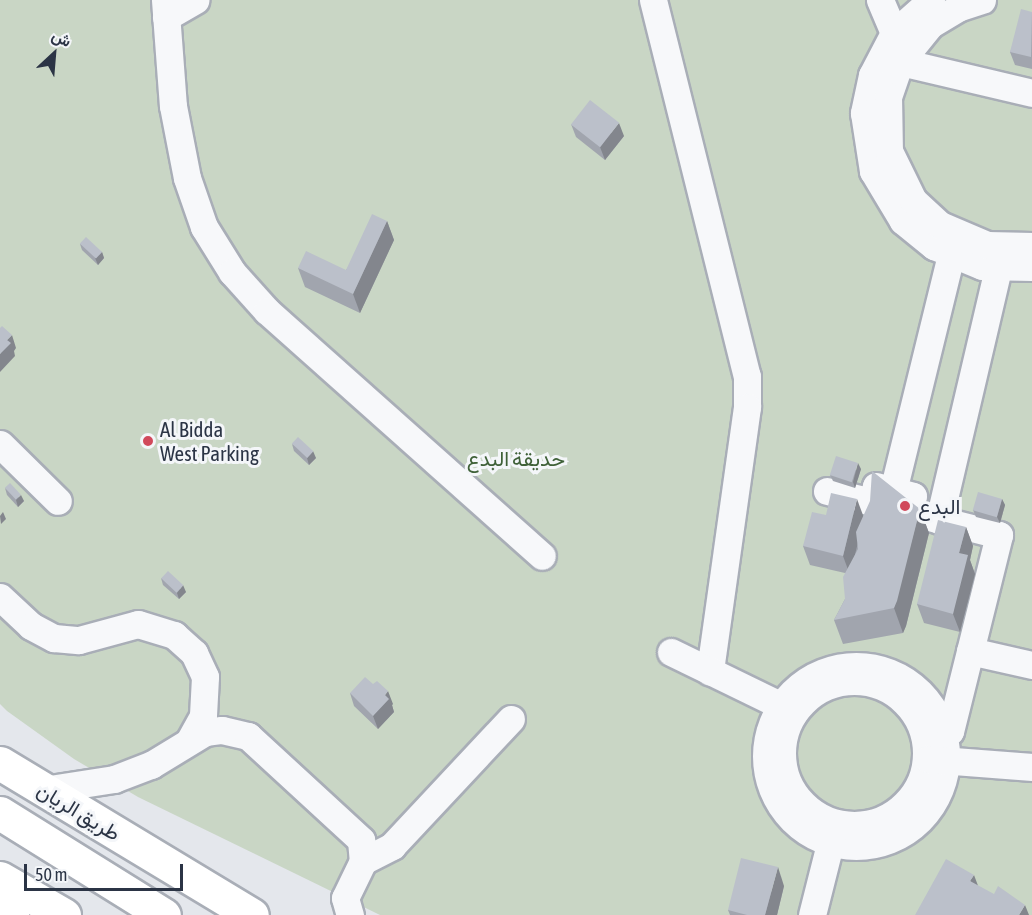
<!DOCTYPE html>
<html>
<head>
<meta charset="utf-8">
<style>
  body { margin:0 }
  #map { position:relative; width:1032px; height:915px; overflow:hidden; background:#e4e7ec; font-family:"Asap Condensed",Vazirmatn,sans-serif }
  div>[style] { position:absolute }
  .green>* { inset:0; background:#c9d6c5 }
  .roads { filter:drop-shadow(2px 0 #a9aeb7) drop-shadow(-2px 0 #a9aeb7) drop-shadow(0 2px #a9aeb7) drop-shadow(0 -2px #a9aeb7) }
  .minor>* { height:27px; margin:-13.5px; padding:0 13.5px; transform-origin:13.5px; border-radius:13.5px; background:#f7f8fa }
  .minor>.ring { margin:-13.5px; padding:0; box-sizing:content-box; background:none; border:27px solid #f7f8fa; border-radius:50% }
  .major>* { height:33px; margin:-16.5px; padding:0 16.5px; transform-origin:16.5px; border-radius:16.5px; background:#fff }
  .wall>* { inset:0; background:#a1a5ae }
  .shaded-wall>* { inset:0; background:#83868d }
  .building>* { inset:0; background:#bbc0ca; transform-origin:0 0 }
  .dots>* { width:16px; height:16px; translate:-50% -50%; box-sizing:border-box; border:3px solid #f4f6f9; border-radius:50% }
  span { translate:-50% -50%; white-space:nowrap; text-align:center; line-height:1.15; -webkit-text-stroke:6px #f4f6f9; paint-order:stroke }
  .poi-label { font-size:21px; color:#2b3445 }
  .left { translate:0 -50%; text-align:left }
  .park-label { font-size:21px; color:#3f6138 }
  .street-label { font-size:21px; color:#2b3445 }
  .north { position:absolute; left:24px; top:24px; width:60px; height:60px; -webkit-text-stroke:4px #f4f6f9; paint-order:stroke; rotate:26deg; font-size:16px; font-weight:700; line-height:24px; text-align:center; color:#2b3445 }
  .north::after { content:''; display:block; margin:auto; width:21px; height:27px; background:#2b3445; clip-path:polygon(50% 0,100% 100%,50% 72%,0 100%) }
  .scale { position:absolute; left:24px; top:864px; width:159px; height:27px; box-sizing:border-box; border:3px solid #2b3445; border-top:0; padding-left:8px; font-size:18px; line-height:21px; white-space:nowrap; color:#2b3445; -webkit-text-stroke:4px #f4f6f9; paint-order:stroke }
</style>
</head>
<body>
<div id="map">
  <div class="green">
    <i style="clip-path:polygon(0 0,1032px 0,1032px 915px,380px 915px,138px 797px,74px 759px,7px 711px,0 704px)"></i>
  </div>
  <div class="roads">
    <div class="minor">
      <i style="left:165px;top:0;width:106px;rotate:85.7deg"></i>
      <i style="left:173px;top:106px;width:73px;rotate:79deg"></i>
      <i style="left:187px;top:178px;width:52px;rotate:70.9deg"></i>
      <i style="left:204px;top:227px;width:53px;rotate:58.1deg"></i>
      <i style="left:232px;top:272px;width:52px;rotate:48.1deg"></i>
      <i style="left:267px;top:311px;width:368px;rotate:41.7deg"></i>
      <i style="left:653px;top:0;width:388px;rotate:76deg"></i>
      <i style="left:747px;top:376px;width:31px;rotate:90deg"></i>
      <i style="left:747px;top:407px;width:267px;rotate:98deg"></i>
      <i style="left:880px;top:0;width:36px;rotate:67deg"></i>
      <i style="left:894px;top:33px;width:17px;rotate:45deg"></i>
      <i style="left:931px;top:0;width:50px;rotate:138.3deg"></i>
      <i style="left:894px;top:33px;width:47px;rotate:117.6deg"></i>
      <i style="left:872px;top:75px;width:39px;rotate:102deg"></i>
      <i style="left:864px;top:113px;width:59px;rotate:81.2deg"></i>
      <i style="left:873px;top:171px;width:58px;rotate:59deg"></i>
      <i style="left:903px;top:221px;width:40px;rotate:39deg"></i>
      <i style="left:934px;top:246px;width:52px;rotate:22.6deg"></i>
      <i style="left:982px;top:266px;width:50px;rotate:1.1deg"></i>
      <i style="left:982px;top:0;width:25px;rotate:162deg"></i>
      <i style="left:958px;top:8px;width:33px;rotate:149deg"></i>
      <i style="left:930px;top:25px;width:48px;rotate:129deg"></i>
      <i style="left:900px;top:62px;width:36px;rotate:109deg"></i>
      <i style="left:888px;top:96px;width:55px;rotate:89deg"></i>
      <i style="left:889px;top:151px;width:55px;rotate:63.9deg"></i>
      <i style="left:913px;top:200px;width:37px;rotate:43deg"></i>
      <i style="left:940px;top:225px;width:51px;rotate:23.1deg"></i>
      <i style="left:987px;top:245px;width:45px;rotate:1.3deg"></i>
      <i style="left:166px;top:17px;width:34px;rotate:-30deg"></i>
      <i style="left:884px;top:58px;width:152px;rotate:13.3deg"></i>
      <i style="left:0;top:444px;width:81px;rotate:44.5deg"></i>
      <i style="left:827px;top:491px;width:46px;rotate:13.7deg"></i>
      <i style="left:872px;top:502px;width:16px;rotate:-76deg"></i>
      <i style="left:876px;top:486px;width:38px;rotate:15deg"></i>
      <i style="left:913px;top:496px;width:16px;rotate:104deg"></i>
      <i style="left:909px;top:512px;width:93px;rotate:14.3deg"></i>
      <i style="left:999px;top:535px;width:202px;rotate:104deg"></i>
      <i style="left:950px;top:731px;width:7px;rotate:172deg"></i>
      <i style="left:893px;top:491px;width:260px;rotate:-76.2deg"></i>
      <i style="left:939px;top:520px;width:276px;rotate:-76.8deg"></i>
      <i style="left:0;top:597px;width:42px;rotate:43.1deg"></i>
      <i style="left:31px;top:626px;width:26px;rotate:28deg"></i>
      <i style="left:54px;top:638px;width:25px;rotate:5deg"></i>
      <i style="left:79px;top:640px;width:61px;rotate:-15.2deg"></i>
      <i style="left:138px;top:624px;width:38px;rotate:17deg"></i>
      <i style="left:174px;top:635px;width:27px;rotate:42deg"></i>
      <i style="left:194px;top:653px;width:26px;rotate:65deg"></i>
      <i style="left:205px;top:677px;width:39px;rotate:93deg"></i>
      <i style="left:203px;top:716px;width:26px;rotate:119deg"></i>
      <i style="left:970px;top:651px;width:64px;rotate:12.7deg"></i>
      <i style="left:671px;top:652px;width:137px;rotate:26deg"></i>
      <i class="ring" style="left:766px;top:666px;width:153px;height:153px"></i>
      <i class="ring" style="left:782px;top:681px;width:117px;height:117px"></i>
      <i style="left:928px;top:759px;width:104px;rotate:4.4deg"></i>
      <i style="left:43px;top:790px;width:72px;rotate:-8.8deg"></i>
      <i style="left:114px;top:779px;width:40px;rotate:-21deg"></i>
      <i style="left:151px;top:765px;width:63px;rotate:-31.4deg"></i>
      <i style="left:205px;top:732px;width:17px;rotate:-7deg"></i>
      <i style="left:222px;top:730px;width:27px;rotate:13deg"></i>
      <i style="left:248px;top:736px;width:154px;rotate:42.6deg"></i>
      <i style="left:361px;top:840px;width:21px;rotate:85deg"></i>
      <i style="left:363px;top:861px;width:41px;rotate:115.9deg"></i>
      <i style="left:345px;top:898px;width:18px;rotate:74deg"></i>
      <i style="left:363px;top:861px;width:33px;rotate:-27deg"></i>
      <i style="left:392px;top:846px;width:174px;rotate:-46.9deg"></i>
      <i style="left:812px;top:915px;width:94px;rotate:-75.8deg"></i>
    </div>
    <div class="major">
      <i style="left:0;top:763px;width:294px;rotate:31.1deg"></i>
      <i style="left:0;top:813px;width:193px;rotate:31.9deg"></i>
      <i style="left:0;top:878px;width:74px;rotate:30deg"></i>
      <i style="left:0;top:893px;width:25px;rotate:61deg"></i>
    </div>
  </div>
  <div class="wall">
    <i style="clip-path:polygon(1032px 12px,1032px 69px,1015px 65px,1010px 52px)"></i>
    <i style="clip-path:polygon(571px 124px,624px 136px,605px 160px,576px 137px)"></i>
    <i style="clip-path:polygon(387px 221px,394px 240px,360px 313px,305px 287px,298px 268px,346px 270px)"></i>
    <i style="clip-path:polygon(80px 244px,102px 252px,104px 258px,98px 265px,82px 250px)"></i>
    <i style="clip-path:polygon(292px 444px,316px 458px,309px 465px,294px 451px)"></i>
    <i style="clip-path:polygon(861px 469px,855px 488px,833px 481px,830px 475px)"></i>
    <i style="clip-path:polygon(5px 488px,24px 501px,18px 507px,7px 495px)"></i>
    <i style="clip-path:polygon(1002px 499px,1005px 505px,1000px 523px,976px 517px,973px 510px)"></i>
    <i style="clip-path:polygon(920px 509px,929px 533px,906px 626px,903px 633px,843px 644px,834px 620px,845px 599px,845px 573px,810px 565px,803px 546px,826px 515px,863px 516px)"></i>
    <i style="clip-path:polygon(966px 527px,973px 546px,970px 560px,975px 574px,960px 632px,924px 623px,917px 604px)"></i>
    <i style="clip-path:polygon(161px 578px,186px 592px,179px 599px,163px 585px)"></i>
    <i style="clip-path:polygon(350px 693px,393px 704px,392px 705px,394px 712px,378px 729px,354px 706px)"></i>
    <i style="clip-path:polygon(784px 886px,777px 915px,730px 915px,728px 910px)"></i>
  </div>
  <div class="shaded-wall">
    <i style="clip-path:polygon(619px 123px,624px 136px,605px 160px,600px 147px)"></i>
    <i style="clip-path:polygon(387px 221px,394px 240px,360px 313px,353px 294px)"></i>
    <i style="clip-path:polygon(102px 252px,104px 258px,98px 265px,95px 258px)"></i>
    <i style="clip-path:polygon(12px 335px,16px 348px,14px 351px,15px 356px,0 372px,0 354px,7px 340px)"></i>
    <i style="clip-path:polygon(313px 451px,316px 458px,309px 465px,307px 458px)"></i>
    <i style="clip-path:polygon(858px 463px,861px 469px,855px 488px,853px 482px)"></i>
    <i style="clip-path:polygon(21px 495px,24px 501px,18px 507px,16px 500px)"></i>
    <i style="clip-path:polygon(857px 499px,864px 518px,850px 575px,843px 556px)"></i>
    <i style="clip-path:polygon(1002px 499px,1005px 505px,1000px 523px,997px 517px)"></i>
    <i style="clip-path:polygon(920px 509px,929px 533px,906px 626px,903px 633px,894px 608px)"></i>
    <i style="clip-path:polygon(3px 512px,6px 519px,1px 524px,0 516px)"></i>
    <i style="clip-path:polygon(966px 527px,973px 546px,970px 560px,975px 574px,960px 632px,953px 614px,959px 553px)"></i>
    <i style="clip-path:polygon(183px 585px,186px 592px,179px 599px,177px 593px)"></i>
    <i style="clip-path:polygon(388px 691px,393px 704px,392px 705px,394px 712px,378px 729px,373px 716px,385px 695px)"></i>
    <i style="clip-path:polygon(778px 867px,784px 886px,777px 915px,765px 915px)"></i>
    <i style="clip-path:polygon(974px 875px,983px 899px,970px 881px)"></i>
    <i style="clip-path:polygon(1025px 905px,1029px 915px,1019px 915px)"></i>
  </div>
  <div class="building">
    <i style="clip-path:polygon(1021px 9px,1032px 12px,1031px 57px,1010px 52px)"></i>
    <i style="left:590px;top:100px;width:37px;height:31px;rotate:38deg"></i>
    <i style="clip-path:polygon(372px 214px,387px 221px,353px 294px,298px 268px,306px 251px,346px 270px)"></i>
    <i style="left:86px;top:237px;width:22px;height:9px;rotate:43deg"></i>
    <i style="clip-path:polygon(2px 326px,12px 335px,7px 340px,11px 343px,0 354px,0 328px)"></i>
    <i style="left:298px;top:437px;width:21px;height:9px;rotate:43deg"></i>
    <i style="left:836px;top:456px;width:23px;height:20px;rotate:18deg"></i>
    <i style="clip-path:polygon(872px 471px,920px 509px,897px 601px,894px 608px,834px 620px,845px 599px,843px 577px,858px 549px,856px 532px,870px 501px)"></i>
    <i style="left:10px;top:483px;width:16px;height:7px;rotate:47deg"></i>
    <i style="left:978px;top:492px;width:25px;height:19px;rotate:16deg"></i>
    <i style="clip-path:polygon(831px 493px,857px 499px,843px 556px,803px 546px,812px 512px,826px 515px)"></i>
    <i style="clip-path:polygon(938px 520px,966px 527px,959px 553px,968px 555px,953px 614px,917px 604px)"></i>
    <i style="left:168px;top:571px;width:21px;height:10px;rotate:43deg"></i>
    <i style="clip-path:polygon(365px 677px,373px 684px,377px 681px,388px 691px,385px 695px,389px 699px,373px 716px,350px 693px)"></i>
    <i style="clip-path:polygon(741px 858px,778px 867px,765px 915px,747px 915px,728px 910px)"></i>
    <i style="clip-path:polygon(946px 859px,974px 875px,970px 881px,994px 894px,998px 886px,1025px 905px,1019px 915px,915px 915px)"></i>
  </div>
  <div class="dots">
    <i style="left:148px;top:441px;background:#d1495b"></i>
    <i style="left:905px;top:506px;background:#d1495b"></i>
  </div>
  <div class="poi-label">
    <span class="left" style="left:160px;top:441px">Al Bidda<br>West Parking</span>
    <span class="left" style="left:918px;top:506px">البدع</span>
  </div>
  <div class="park-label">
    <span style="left:516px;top:458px">حديقة البدع</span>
  </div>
  <div class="street-label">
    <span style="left:79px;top:811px;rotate:31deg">طريق الريان</span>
  </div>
  <div class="north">ش</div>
  <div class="scale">50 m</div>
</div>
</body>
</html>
